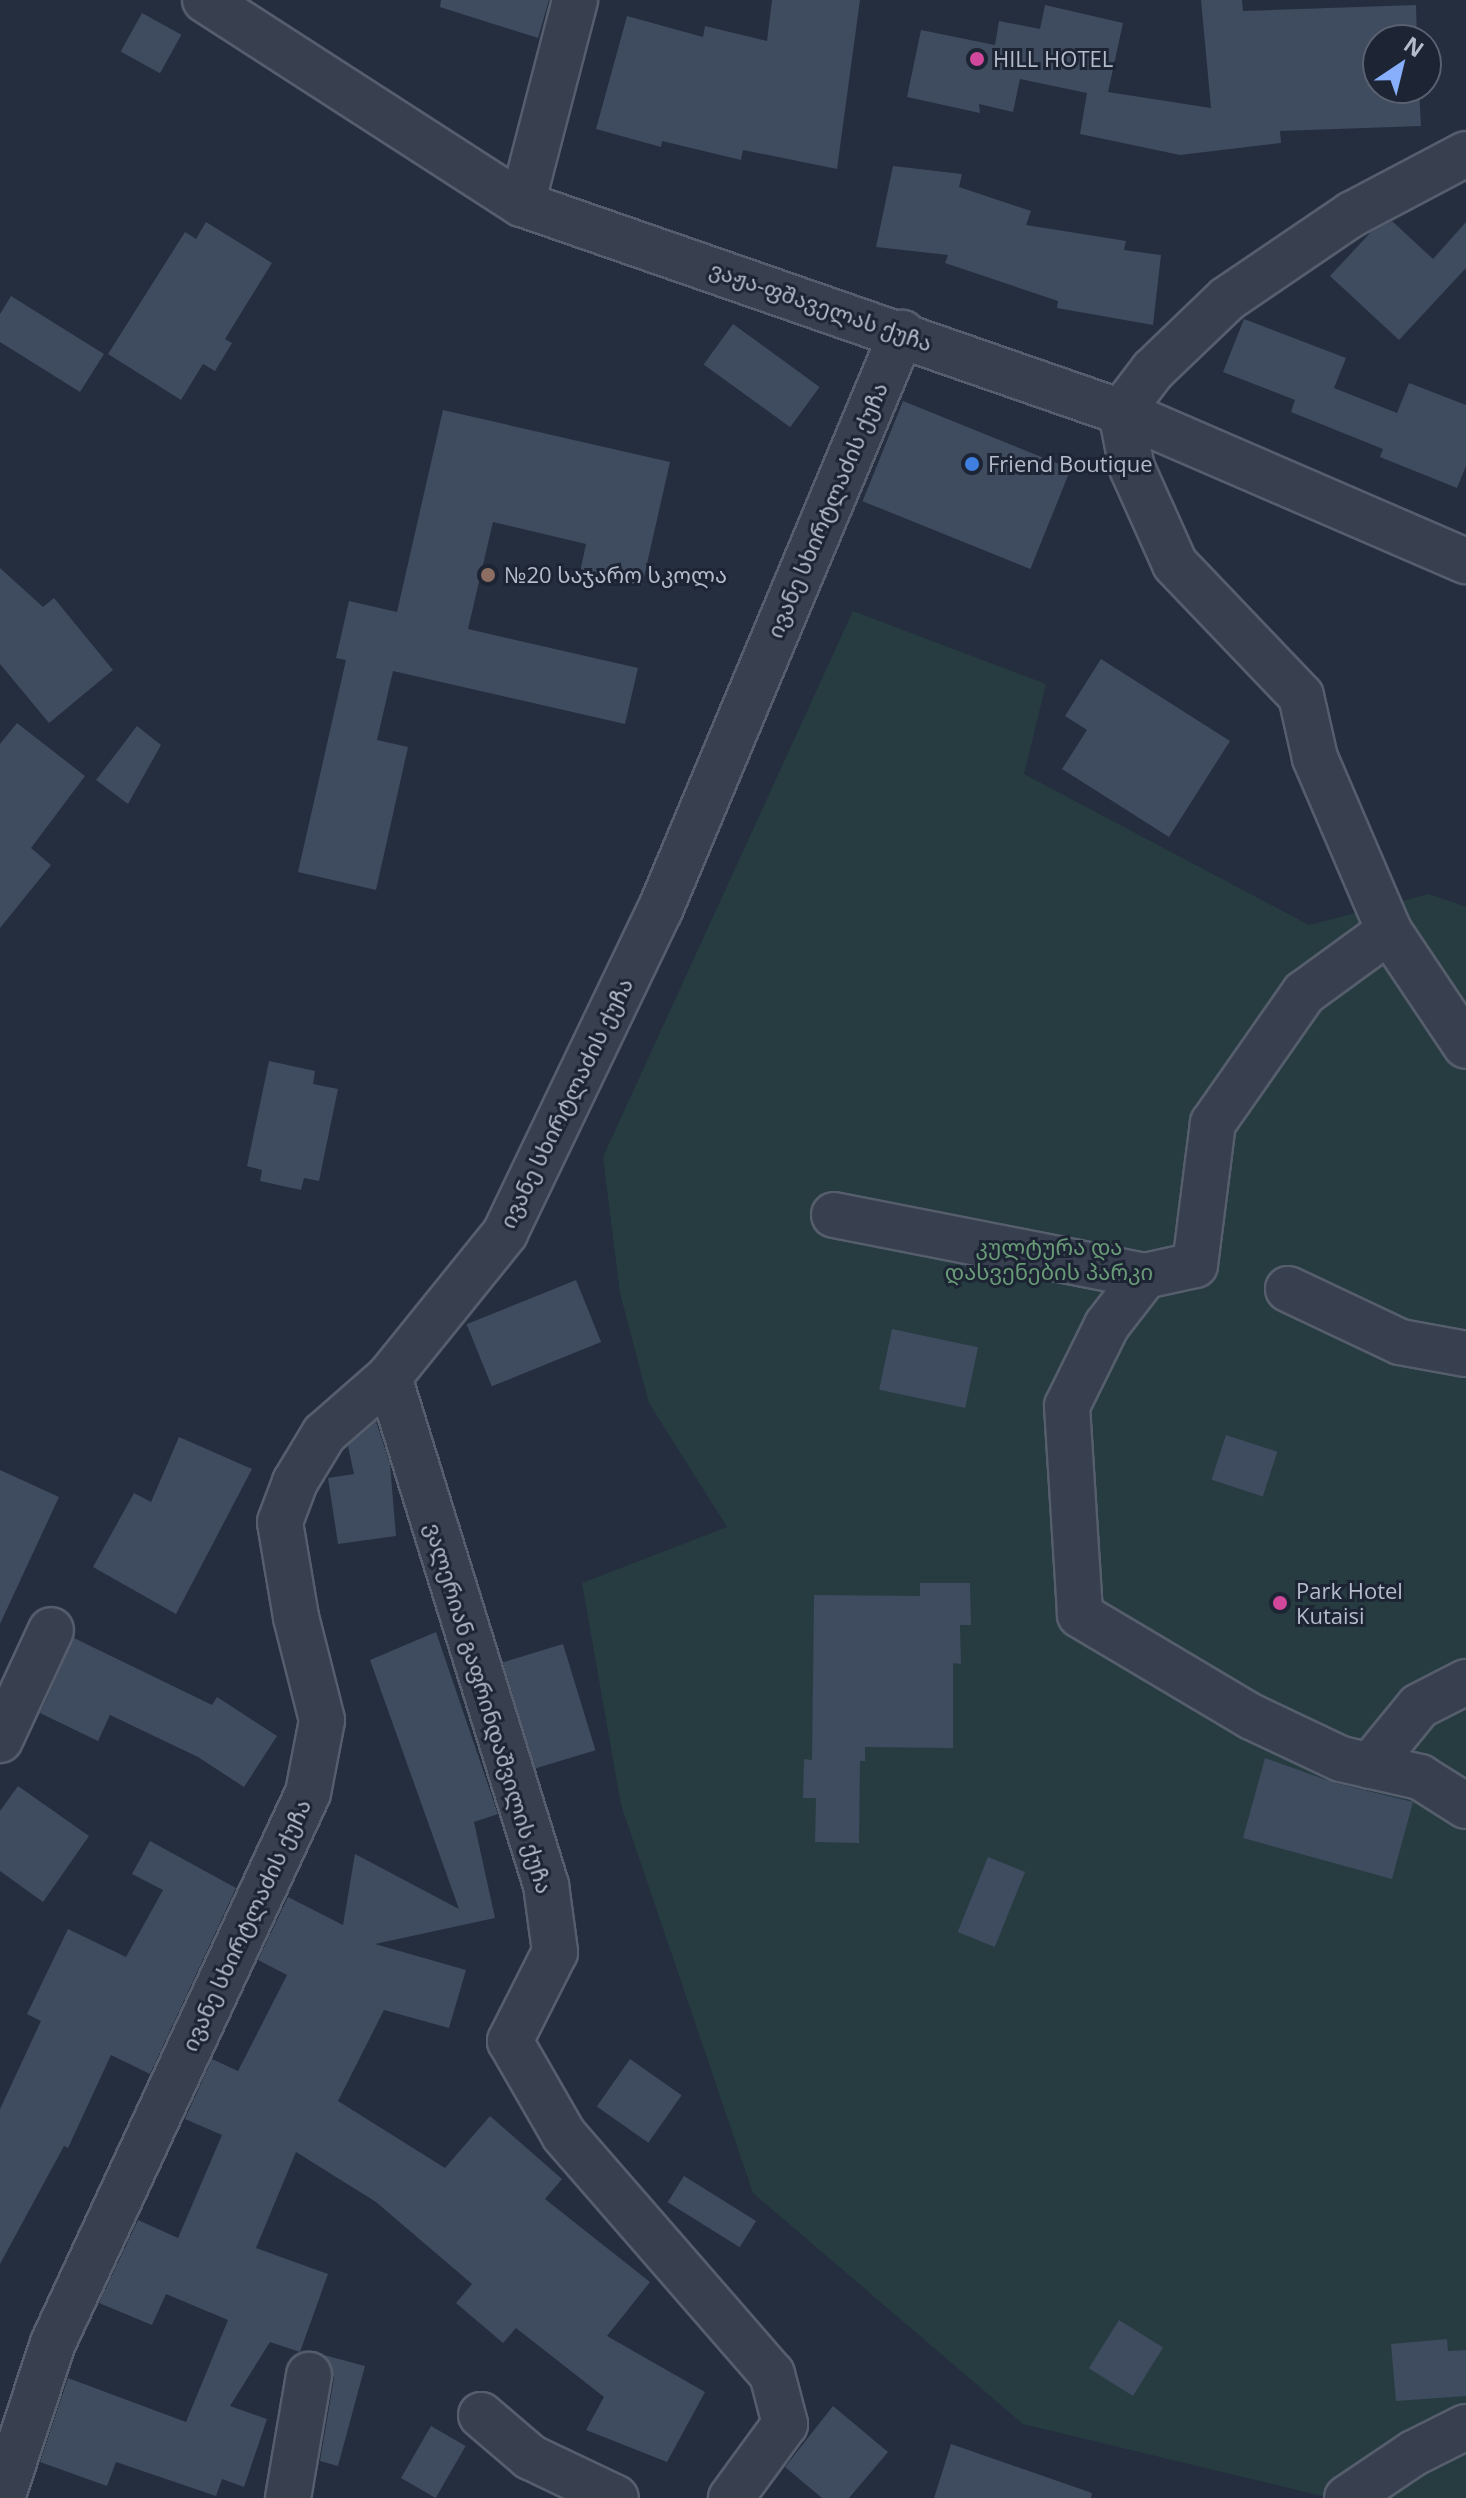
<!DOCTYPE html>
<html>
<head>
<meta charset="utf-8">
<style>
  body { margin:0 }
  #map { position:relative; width:1466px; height:2498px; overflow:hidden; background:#242e3f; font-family:"Open Sans","Noto Sans Georgian",sans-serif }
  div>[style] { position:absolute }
  .green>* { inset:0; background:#263c40 }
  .building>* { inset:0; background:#3f4b5f; transform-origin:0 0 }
  .roads { filter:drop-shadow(2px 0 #565e6d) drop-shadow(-2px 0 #565e6d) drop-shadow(0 2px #565e6d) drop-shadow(0 -2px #565e6d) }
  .minor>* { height:44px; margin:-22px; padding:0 22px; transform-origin:22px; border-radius:22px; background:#38404f }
  .dots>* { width:22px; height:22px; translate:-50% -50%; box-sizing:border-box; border:4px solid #1d2534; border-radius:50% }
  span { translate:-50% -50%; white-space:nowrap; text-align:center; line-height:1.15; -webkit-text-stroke:6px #1d2534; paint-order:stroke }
  .poi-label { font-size:22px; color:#b4bbca }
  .left { translate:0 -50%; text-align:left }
  .street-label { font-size:22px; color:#b4bbca }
  .park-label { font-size:22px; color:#6a9b78 }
  .north { position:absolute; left:1362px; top:24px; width:80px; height:80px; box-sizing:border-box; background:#1d2534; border:2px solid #596170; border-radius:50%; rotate:35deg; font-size:22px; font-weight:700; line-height:32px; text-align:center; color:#b4bbca }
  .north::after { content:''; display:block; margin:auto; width:28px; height:36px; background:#88affb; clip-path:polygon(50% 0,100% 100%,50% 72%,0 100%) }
</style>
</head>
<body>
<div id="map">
  <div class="green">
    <i style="clip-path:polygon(853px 611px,1046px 684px,1024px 774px,1309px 925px,1429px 894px,1466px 907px,1466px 2498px,1330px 2498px,1023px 2424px,753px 2193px,621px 1805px,582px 1583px,727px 1527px,649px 1403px,620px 1293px,603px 1157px)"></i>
  </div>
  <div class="building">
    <i style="clip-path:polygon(441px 0,549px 0,538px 38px,440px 7px)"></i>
    <i style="clip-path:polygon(772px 0,860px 0,837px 169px,743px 150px,741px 160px,662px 141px,661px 147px,596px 129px,627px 16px,703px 37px,705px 26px,767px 41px)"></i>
    <i style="clip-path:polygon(1201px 0,1242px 0,1243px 11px,1416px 5px,1417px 40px,1378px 40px,1378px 88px,1419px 88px,1421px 126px,1280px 131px,1281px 143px,1180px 155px,1080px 134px,1087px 93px,1020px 79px,1013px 112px,979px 104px,980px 113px,907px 97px,921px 30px,995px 45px,999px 21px,1040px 29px,1045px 5px,1123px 23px,1108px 92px,1211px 108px)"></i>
    <i style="left:142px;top:13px;width:45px;height:44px;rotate:29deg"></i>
    <i style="clip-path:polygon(893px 166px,962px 174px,959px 187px,1031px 211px,1026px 225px,1126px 241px,1124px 250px,1161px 255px,1153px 325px,1057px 308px,1058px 301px,945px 263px,948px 255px,876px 247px)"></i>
    <i style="clip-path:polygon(1392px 221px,1433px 259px,1466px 222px,1466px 268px,1399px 340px,1330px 276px,1371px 232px)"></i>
    <i style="clip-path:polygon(206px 222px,272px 263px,225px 339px,232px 343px,215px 371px,203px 364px,181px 400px,108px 354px,185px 232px,196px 239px)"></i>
    <i style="clip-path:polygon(11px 296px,104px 354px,80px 392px,0 342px,0 314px)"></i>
    <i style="clip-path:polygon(1244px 319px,1346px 358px,1334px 388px,1397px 413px,1409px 383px,1466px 405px,1466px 466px,1457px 488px,1380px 457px,1383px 449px,1291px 412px,1295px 400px,1223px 372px)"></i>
    <i style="left:733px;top:324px;width:107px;height:50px;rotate:36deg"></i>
    <i style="left:903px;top:401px;width:181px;height:108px;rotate:22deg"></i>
    <i style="clip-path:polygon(443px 410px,670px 462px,642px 586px,580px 572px,586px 544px,493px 522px,468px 629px,638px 668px,625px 724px,393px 671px,377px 740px,408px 747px,376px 890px,298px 872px,346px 660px,336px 658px,349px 601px,397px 612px)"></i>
    <i style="clip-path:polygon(0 568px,43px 607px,54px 598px,113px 670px,49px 723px,0 664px)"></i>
    <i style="clip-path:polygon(1101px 659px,1230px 741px,1169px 837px,1062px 769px,1087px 730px,1065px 716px)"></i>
    <i style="clip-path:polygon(17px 723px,85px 776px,31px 848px,51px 865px,0 928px,0 744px)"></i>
    <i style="clip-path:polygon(137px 726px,161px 745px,128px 804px,96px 780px)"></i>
    <i style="clip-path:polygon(269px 1061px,315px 1071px,313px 1084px,338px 1089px,319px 1181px,304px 1178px,301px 1190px,260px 1181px,262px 1170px,247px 1166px)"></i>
    <i style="left:576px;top:1280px;width:67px;height:118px;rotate:68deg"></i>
    <i style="left:892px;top:1329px;width:88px;height:62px;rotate:12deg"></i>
    <i style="clip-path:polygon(376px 1421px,390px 1464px,396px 1536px,338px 1544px,328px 1478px,354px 1474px,348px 1446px)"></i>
    <i style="left:1226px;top:1435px;width:54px;height:47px;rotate:18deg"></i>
    <i style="clip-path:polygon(179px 1437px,252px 1469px,176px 1614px,93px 1567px,134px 1493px,151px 1502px)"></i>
    <i style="clip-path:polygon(0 1470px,59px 1497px,0 1624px)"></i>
    <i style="clip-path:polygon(920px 1583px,970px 1583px,971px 1625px,960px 1625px,961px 1664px,953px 1663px,953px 1748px,865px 1747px,865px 1761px,860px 1761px,859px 1843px,815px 1842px,816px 1798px,803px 1798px,804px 1759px,812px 1760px,814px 1595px,920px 1596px)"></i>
    <i style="clip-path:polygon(436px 1632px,498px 1814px,474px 1822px,495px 1918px,375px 1944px,466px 1970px,449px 2028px,384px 2010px,338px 2101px,445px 2168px,490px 2116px,562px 2179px,545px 2199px,650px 2282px,607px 2336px,705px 2392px,667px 2462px,586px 2430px,604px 2397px,516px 2328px,503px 2343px,456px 2303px,472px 2284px,376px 2202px,296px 2152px,256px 2248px,328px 2274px,300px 2352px,270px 2342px,230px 2406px,267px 2419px,244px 2487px,222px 2479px,216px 2496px,116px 2462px,107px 2486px,40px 2462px,68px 2378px,186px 2422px,228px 2320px,166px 2294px,152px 2325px,99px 2303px,138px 2220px,178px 2238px,222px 2135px,185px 2119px,212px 2059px,238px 2071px,287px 1975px,258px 1960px,288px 1897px,343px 1925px,355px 1854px,459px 1909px,370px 1660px)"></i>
    <i style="clip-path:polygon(74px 1638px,212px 1705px,217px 1697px,277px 1736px,244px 1787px,198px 1757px,110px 1715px,98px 1741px,40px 1713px)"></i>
    <i style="left:563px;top:1644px;width:111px;height:63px;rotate:73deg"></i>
    <i style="clip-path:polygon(1265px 1758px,1335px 1783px,1413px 1802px,1392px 1879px,1243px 1838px)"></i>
    <i style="clip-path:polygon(18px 1786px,89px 1836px,43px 1902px,0 1871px,0 1811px)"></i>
    <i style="clip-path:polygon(150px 1841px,236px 1888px,150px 2074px,111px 2055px,68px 2148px,64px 2146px,0 2264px,0 2109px,41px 2021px,27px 2014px,68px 1929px,126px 1957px,163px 1890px,132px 1874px)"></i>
    <i style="left:988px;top:1857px;width:40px;height:81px;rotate:22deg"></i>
    <i style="left:630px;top:2059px;width:63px;height:58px;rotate:35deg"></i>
    <i style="left:684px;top:2176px;width:85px;height:31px;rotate:32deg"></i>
    <i style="left:1119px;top:2320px;width:52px;height:57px;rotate:32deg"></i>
    <i style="clip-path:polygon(1447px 2339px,1448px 2351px,1466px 2350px,1466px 2396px,1396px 2401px,1391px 2344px)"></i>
    <i style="clip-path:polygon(324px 2355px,365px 2366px,338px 2466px,320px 2461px,334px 2378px)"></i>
    <i style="clip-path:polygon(833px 2406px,888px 2452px,849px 2498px,822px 2498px,785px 2467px)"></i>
    <i style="left:431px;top:2426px;width:40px;height:60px;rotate:30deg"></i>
    <i style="clip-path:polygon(951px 2444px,1092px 2493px,1091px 2498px,934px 2498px)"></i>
  </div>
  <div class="roads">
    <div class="minor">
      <i style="left:205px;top:0;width:377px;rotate:32.8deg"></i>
      <i style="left:522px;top:204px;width:634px;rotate:19.15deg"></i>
      <i style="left:1121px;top:412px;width:376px;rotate:23.4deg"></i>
      <i style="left:1466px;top:154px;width:129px;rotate:152.2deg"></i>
      <i style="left:1352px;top:214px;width:151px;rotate:145.8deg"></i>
      <i style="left:1227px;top:299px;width:103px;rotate:136.2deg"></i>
      <i style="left:1153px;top:370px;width:53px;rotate:127.3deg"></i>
      <i style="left:1121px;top:412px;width:57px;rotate:78.9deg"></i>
      <i style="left:1132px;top:468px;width:105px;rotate:65.9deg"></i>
      <i style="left:1175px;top:564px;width:182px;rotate:46.3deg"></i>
      <i style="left:1301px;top:696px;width:64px;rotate:77.3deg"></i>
      <i style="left:1315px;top:758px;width:188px;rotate:66.8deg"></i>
      <i style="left:1389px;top:931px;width:138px;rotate:56.2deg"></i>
      <i style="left:522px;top:204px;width:211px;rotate:-75.4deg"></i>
      <i style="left:834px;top:1215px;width:317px;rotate:11.1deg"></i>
      <i style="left:1145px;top:1276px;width:51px;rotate:-12.4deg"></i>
      <i style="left:1195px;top:1265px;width:143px;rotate:-82.8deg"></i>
      <i style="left:1213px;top:1123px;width:159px;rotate:-55deg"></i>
      <i style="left:1304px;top:993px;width:105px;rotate:-36.1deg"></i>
      <i style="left:1145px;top:1276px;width:62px;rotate:127.8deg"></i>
      <i style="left:1107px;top:1325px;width:90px;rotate:116.3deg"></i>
      <i style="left:1067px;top:1406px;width:209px;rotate:86.4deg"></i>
      <i style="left:1080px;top:1615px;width:200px;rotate:30.7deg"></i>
      <i style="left:1252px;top:1717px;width:98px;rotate:25.3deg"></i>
      <i style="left:1341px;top:1759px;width:81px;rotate:12.8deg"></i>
      <i style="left:1420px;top:1777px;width:54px;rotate:32.2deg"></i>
      <i style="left:1288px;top:1289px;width:124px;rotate:25.3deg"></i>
      <i style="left:1400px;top:1342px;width:67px;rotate:10.3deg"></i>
      <i style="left:389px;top:1377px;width:532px;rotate:72.83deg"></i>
      <i style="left:546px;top:1885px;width:68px;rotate:82.3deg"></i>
      <i style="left:555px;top:1952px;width:100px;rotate:116.8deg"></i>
      <i style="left:510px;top:2041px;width:108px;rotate:60.1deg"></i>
      <i style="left:564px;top:2135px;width:317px;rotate:49deg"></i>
      <i style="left:772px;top:2374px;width:52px;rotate:75.4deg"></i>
      <i style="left:785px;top:2424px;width:92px;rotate:126.1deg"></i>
      <i style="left:0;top:1740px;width:121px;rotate:-65.1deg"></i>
      <i style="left:1370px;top:1766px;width:77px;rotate:-50.8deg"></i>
      <i style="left:1419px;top:1706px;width:53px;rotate:-27.1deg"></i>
      <i style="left:481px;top:2415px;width:65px;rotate:40.6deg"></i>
      <i style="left:530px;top:2457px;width:95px;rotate:25.5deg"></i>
      <i style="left:2px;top:2498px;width:163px;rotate:-71.8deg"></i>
      <i style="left:53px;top:2343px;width:606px;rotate:-65.13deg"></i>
      <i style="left:308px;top:1793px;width:74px;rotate:-79.1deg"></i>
      <i style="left:322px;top:1720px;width:106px;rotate:-104.2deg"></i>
      <i style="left:296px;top:1617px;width:96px;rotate:-99.6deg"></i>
      <i style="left:280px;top:1522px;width:43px;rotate:-69.4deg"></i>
      <i style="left:295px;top:1482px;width:56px;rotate:-58.9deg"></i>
      <i style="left:324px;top:1434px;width:86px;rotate:-41.2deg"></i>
      <i style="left:389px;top:1377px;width:185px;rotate:-51.1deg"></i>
      <i style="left:505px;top:1233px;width:358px;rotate:-64.4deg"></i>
      <i style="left:660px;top:910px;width:626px;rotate:-67.25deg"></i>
      <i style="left:288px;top:2498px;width:125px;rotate:-80.3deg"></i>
      <i style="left:1347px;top:2498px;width:81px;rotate:-33.9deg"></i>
      <i style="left:1414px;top:2453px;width:58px;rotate:-26.6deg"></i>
    </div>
  </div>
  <div class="dots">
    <i style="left:977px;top:59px;background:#d1479c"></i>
    <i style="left:972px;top:464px;background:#3f7fe0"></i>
    <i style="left:488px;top:575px;background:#8d6e63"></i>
    <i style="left:1280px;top:1603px;background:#d1479c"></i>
  </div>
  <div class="poi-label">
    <span class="left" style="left:993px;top:59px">HILL HOTEL</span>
    <span class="left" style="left:988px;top:464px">Friend Boutique</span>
    <span class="left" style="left:504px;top:575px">№20 საჯარო სკოლა</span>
    <span class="left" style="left:1296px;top:1603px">Park Hotel<br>Kutaisi</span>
  </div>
  <div class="street-label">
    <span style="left:821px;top:306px;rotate:19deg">ვაჟა-ფშაველას ქუჩა</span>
    <span style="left:827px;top:510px;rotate:-67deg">ივანე სხირტლაძის ქუჩა</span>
    <span style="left:566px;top:1103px;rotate:-64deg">ივანე სხირტლაძის ქუჩა</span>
    <span style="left:489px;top:1708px;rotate:73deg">ვალერიან გაფრინდაშვილის ქუჩა</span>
    <span style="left:246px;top:1925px;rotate:-65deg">ივანე სხირტლაძის ქუჩა</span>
  </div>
  <div class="park-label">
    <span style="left:1049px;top:1259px">კულტურა და<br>დასვენების პარკი</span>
  </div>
  <div class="north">N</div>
</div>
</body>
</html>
